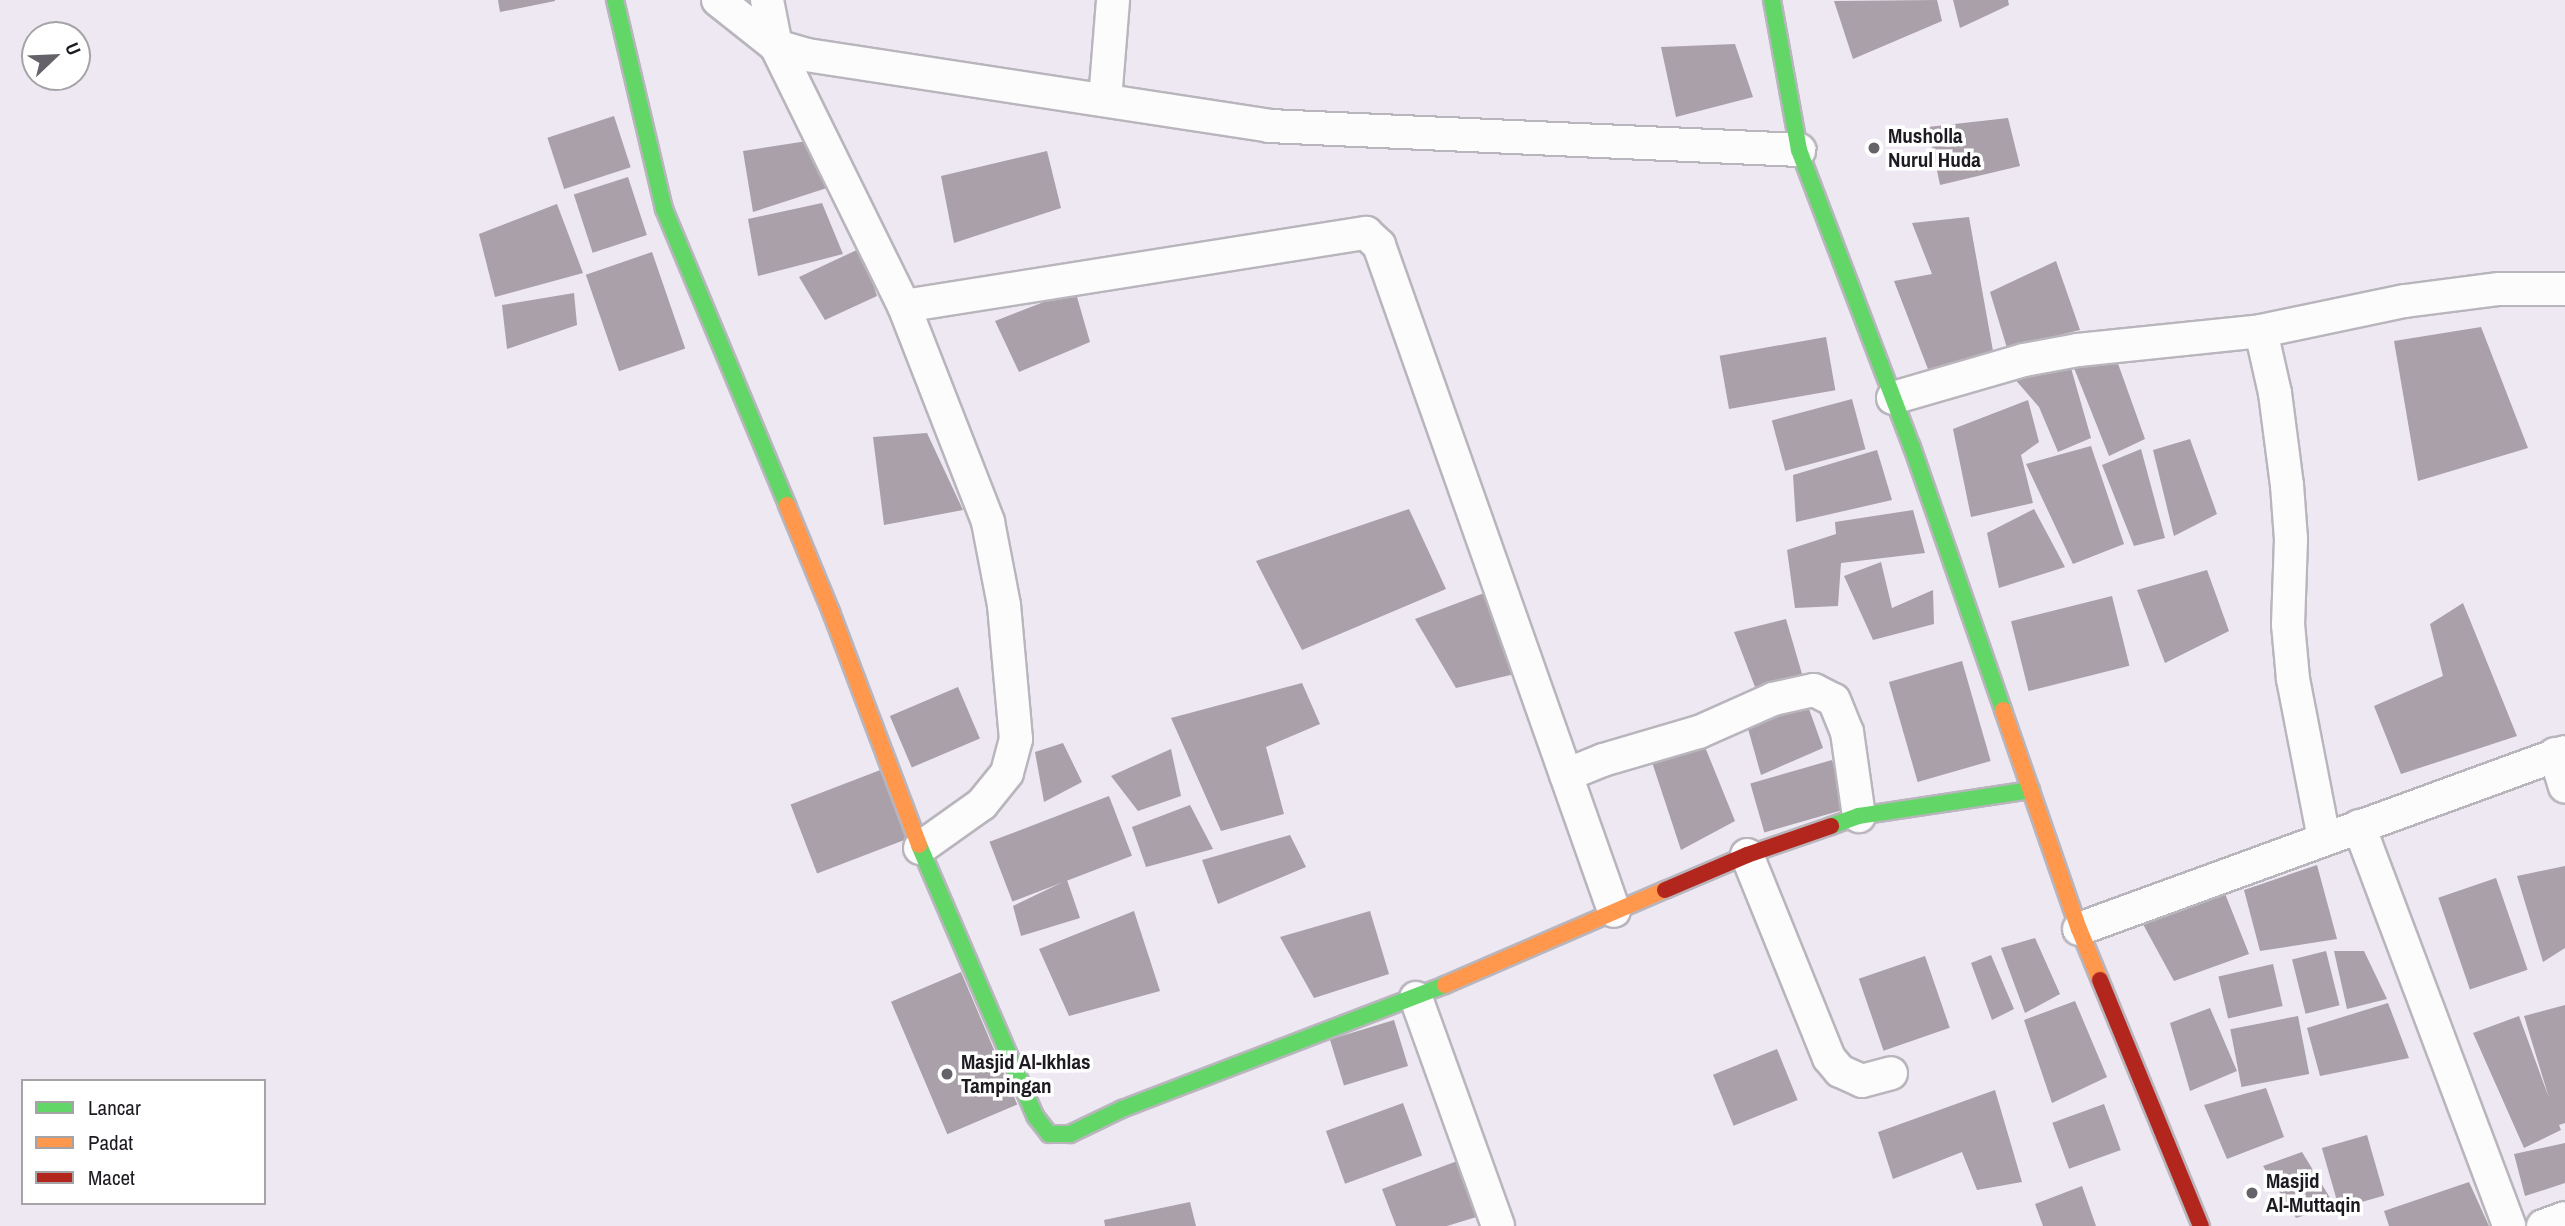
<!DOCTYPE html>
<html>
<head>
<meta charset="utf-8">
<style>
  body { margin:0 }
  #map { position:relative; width:2565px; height:1226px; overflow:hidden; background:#ede8f2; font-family:"Archivo Narrow",sans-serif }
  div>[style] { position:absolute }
  .building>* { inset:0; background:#a9a0a9; transform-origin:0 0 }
  .roads { filter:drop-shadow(2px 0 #b9b5bd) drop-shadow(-2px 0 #b9b5bd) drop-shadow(0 2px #b9b5bd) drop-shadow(0 -2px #b9b5bd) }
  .street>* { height:32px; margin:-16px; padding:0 16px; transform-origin:16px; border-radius:16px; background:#fcfcfd }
  .fast>* { height:16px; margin:-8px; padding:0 8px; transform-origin:8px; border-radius:8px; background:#63d668 }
  .slow>* { height:16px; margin:-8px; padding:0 8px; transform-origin:8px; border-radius:8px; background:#ff974d }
  .jam>* { height:16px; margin:-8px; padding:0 8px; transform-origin:8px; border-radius:8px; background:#b3261e }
  .dots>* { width:19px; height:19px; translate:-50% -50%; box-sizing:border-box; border:4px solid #fff; border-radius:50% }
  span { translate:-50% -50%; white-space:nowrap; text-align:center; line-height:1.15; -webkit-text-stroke:7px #fff; paint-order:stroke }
  .poi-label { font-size:21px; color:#1e1a21; font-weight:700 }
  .left { translate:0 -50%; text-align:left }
  .legend { position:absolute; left:21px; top:1079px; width:245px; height:126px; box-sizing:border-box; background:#fff; border:2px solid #a5a3a6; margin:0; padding:9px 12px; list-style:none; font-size:21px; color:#1e1a21 }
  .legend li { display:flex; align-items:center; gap:14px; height:35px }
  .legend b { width:35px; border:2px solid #a5a3a6 }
  .north { position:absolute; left:21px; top:21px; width:70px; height:70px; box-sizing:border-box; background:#fff; border:2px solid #a5a3a6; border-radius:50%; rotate:67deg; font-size:19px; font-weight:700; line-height:28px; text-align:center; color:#1e1a21 }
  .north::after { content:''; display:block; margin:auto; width:24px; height:32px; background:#66626a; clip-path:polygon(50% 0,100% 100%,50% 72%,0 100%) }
</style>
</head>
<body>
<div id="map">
  <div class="building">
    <i style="clip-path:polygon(498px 0,555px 0,555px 1px,500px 12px)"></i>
    <i style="clip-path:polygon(1937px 0,1942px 21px,1853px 59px,1834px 1px)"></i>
    <i style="clip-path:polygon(1953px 0,2008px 0,2009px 5px,1960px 28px)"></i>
    <i style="clip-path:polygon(1735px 44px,1753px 97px,1676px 117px,1661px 47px)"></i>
    <i style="left:614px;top:116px;width:54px;height:70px;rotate:72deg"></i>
    <i style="clip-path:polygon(2008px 118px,2020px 166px,1940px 185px,1928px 127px)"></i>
    <i style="clip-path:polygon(820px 139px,830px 187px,753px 212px,743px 151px)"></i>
    <i style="clip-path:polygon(1047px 151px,1061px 208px,954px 243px,941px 176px)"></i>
    <i style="left:628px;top:177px;width:61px;height:57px;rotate:72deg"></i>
    <i style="clip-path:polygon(822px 203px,843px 254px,758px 276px,748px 219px)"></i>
    <i style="clip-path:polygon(557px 204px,583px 273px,495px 297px,479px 234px)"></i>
    <i style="clip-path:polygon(1969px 217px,1993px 351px,1931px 377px,1894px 281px,1932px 274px,1912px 223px)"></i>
    <i style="clip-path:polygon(861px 248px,877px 296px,825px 320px,799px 277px)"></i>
    <i style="left:652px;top:252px;width:102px;height:70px;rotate:71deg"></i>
    <i style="clip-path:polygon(2056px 261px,2080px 330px,2007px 348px,1990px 292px)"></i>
    <i style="clip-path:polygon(1075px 290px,1090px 342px,1019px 372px,995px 321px)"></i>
    <i style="clip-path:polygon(574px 293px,577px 325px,507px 349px,502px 305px)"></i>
    <i style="clip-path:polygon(2481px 327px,2528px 448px,2418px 481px,2394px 341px)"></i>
    <i style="left:1826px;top:337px;width:54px;height:108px;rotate:80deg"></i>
    <i style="clip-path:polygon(2116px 358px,2145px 439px,2109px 456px,2074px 368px)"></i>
    <i style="clip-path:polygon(2069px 361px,2091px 438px,2058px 452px,2039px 407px,2013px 377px)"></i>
    <i style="left:1852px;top:399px;width:52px;height:83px;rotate:75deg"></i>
    <i style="clip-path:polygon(2028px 400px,2039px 442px,2021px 455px,2033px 503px,1971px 517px,1953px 429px)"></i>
    <i style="clip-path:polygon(927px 433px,963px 510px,884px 525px,873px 437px)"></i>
    <i style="clip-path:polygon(2190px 439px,2217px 514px,2174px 536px,2153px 450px)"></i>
    <i style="clip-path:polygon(2091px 446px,2124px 544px,2073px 564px,2026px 464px)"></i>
    <i style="clip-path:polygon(2141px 449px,2165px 538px,2134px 546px,2102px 465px)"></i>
    <i style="clip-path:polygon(1877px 450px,1892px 500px,1796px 522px,1793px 475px)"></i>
    <i style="clip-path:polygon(1409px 509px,1446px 589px,1302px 650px,1256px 561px)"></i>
    <i style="clip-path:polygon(2034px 509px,2065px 567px,1999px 588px,1987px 533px)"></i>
    <i style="clip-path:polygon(1913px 510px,1925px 553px,1841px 563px,1838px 606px,1795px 608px,1787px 550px,1836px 534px,1835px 522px)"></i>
    <i style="clip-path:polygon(1881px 562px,1892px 608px,1933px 590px,1934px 624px,1873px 640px,1844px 576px)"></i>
    <i style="clip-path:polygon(2207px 570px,2229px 631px,2165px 663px,2137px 590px)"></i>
    <i style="clip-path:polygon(1495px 589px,1527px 671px,1456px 688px,1415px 619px)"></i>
    <i style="left:2112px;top:596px;width:72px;height:104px;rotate:76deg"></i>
    <i style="clip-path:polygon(2463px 603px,2517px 736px,2401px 774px,2374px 706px,2443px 676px,2430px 624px)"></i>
    <i style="clip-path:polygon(1786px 619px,1802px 674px,1760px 700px,1734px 632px)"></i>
    <i style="left:1962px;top:661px;width:104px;height:76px;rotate:74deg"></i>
    <i style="clip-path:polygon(1302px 683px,1320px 724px,1266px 747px,1284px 814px,1221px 831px,1171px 718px)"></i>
    <i style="left:958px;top:687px;width:56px;height:74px;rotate:67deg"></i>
    <i style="clip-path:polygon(1804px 695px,1823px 748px,1761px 775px,1743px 711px)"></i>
    <i style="clip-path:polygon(1703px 742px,1735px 821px,1681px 850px,1649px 753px)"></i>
    <i style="clip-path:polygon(1063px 743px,1082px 782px,1044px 802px,1035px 752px)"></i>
    <i style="clip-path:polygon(1171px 749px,1181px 796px,1138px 811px,1111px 776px)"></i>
    <i style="left:1832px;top:760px;width:51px;height:85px;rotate:74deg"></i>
    <i style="left:883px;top:769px;width:74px;height:99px;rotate:69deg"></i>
    <i style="left:1109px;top:796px;width:64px;height:128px;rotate:69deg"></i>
    <i style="clip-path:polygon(1190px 805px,1213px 849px,1146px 867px,1132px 827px)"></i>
    <i style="clip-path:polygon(1290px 835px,1306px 867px,1218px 904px,1202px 860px)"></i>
    <i style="clip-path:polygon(2317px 865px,2337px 939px,2260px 951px,2244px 890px)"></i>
    <i style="clip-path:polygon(2565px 866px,2565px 948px,2543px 962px,2517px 876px)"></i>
    <i style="left:2496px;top:878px;width:97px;height:61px;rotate:71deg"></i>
    <i style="clip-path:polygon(1067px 880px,1080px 918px,1021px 936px,1013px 906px)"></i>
    <i style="clip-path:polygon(2222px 886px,2249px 954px,2174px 981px,2138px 915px)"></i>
    <i style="clip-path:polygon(1134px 911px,1160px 991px,1069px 1016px,1039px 949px)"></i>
    <i style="clip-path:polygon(1370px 911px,1389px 974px,1314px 998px,1280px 937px)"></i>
    <i style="clip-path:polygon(2035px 938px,2060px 994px,2025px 1013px,2001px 948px)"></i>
    <i style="left:2326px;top:951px;width:56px;height:35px;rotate:76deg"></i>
    <i style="clip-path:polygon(2334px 951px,2364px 951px,2387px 999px,2347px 1009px)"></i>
    <i style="clip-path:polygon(1991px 955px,2014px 1009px,1992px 1020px,1971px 963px)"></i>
    <i style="left:1925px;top:956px;width:76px;height:70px;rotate:71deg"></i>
    <i style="left:2273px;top:964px;width:43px;height:56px;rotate:77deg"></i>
    <i style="left:961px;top:972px;width:144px;height:76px;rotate:67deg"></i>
    <i style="clip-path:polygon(2075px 1001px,2107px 1077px,2052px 1103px,2024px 1020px)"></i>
    <i style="clip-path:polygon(2388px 1003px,2409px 1058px,2320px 1076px,2307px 1028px)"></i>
    <i style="clip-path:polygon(2565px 1005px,2565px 1123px,2559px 1125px,2561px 1130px,2524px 1148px,2473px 1033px,2519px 1016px,2549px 1098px,2524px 1016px)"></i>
    <i style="clip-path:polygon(2210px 1008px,2237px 1071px,2190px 1091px,2170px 1023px)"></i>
    <i style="left:2298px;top:1016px;width:59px;height:69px;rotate:79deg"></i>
    <i style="left:1394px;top:1020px;width:48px;height:67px;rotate:73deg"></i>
    <i style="left:1777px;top:1049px;width:55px;height:69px;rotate:68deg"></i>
    <i style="clip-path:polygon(2266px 1088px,2284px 1137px,2227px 1159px,2204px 1105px)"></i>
    <i style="clip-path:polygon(1995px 1090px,2022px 1182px,1977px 1190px,1962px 1152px,1893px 1179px,1878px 1132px)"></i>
    <i style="left:1403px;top:1103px;width:56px;height:82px;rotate:70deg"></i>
    <i style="left:2104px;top:1104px;width:49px;height:55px;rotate:70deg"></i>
    <i style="left:2367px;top:1135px;width:63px;height:47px;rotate:74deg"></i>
    <i style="clip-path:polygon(2565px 1143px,2565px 1183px,2525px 1196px,2514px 1154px)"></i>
    <i style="clip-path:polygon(2302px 1152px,2335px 1206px,2296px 1218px,2263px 1166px)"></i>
    <i style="clip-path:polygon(1460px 1160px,1483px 1215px,1447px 1226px,1396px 1226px,1382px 1189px)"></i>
    <i style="clip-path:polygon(2469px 1182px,2489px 1226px,2389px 1226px,2384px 1211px)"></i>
    <i style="clip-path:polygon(2082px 1186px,2096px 1226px,2043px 1226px,2035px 1204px)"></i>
    <i style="clip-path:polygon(1190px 1202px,1196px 1226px,1105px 1226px,1104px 1220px)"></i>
  </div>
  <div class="roads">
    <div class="street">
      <i style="left:718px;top:0;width:74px;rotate:38.4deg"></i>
      <i style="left:776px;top:46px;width:32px;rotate:16deg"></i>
      <i style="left:807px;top:55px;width:467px;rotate:8.7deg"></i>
      <i style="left:1269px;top:126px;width:531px;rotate:2.59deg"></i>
      <i style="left:767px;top:0;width:47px;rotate:78.9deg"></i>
      <i style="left:776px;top:46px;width:290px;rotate:63.8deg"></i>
      <i style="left:904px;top:306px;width:232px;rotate:68.7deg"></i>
      <i style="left:988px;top:522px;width:85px;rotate:79.1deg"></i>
      <i style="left:1004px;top:605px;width:135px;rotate:84.9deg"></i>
      <i style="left:1016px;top:739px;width:35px;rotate:105deg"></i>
      <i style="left:1007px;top:773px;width:40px;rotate:129deg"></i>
      <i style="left:982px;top:804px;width:76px;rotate:144.6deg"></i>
      <i style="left:1105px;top:100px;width:100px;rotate:-85.4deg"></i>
      <i style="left:904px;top:306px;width:468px;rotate:-9deg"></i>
      <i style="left:1366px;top:233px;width:18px;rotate:43deg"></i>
      <i style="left:1379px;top:245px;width:706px;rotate:70.56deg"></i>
      <i style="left:2261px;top:331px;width:64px;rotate:77.3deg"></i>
      <i style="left:2275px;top:393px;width:93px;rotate:82.6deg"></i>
      <i style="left:2287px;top:485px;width:54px;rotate:85.8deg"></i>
      <i style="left:2291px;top:539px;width:85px;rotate:92deg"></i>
      <i style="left:2288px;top:624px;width:55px;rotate:84.8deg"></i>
      <i style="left:2293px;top:679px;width:163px;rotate:79deg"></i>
      <i style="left:1893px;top:398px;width:136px;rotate:-16.2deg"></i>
      <i style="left:2024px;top:360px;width:55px;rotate:-10.5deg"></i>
      <i style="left:2078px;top:350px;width:184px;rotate:-5.9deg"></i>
      <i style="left:2261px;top:331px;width:147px;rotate:-11.8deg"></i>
      <i style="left:2405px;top:301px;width:95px;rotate:-7.3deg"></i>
      <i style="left:2499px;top:289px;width:66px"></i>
      <i style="left:2555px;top:754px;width:34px;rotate:73deg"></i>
      <i style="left:1566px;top:775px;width:40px;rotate:-22deg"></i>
      <i style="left:1603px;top:760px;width:100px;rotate:-16.3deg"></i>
      <i style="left:1699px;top:732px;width:81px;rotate:-24deg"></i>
      <i style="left:1773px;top:699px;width:42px;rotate:-12.4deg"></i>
      <i style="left:1814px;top:690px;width:22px;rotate:27deg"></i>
      <i style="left:1834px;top:700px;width:35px;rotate:68deg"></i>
      <i style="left:1847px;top:732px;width:85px;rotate:81.9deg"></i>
      <i style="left:2359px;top:826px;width:427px;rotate:69.4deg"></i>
      <i style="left:1747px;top:855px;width:219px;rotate:68deg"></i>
      <i style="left:1829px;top:1058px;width:17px;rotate:50deg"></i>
      <i style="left:1840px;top:1071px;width:24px;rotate:24deg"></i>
      <i style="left:1862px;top:1081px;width:30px;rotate:-15deg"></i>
      <i style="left:2079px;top:929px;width:517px;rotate:-20.01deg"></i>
      <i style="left:1416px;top:998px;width:242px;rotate:70.2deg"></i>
      <i style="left:2543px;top:1226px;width:23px;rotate:-20deg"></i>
    </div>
    <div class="fast">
      <i style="left:615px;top:0;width:215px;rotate:76.8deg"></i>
      <i style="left:664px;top:209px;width:321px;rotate:67.4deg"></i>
      <i style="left:1772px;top:0;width:152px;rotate:79.8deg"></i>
      <i style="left:1799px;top:150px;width:318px;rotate:69.2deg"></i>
      <i style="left:1912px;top:447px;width:278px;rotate:70.9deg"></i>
      <i style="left:1831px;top:826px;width:30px;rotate:-20deg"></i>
      <i style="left:1859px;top:816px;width:174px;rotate:-8.6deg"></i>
      <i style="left:919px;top:845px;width:295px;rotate:66.8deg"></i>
      <i style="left:1035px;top:1116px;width:23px;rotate:52deg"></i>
      <i style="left:1049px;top:1134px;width:21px"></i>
      <i style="left:1070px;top:1134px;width:58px;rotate:-25.7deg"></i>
      <i style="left:1122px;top:1109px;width:346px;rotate:-21deg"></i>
    </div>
    <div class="slow">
      <i style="left:787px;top:505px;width:116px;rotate:67.6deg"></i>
      <i style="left:831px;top:612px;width:249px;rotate:69.3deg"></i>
      <i style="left:2003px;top:710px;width:232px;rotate:70.9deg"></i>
      <i style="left:2079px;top:929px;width:55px;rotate:67.6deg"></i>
      <i style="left:1445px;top:985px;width:240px;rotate:-23.4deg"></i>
    </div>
    <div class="jam">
      <i style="left:1665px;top:890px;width:89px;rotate:-23.1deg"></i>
      <i style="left:1747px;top:855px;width:89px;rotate:-19deg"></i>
      <i style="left:2100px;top:980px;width:266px;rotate:67.7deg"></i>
    </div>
  </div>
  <div class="dots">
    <i style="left:1874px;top:148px;background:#66626a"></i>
    <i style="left:947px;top:1074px;background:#66626a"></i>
    <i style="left:2252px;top:1193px;background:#66626a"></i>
  </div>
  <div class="poi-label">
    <span class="left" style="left:1888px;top:148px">Musholla<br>Nurul Huda</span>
    <span class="left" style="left:961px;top:1074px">Masjid Al-Ikhlas<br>Tampingan</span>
    <span class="left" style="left:2266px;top:1193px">Masjid<br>Al-Muttaqin</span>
  </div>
  <ul class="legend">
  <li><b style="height:9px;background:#63d668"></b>Lancar</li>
  <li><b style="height:9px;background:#ff974d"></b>Padat</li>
  <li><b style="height:9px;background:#b3261e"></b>Macet</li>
  </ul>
  <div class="north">U</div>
</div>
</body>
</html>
